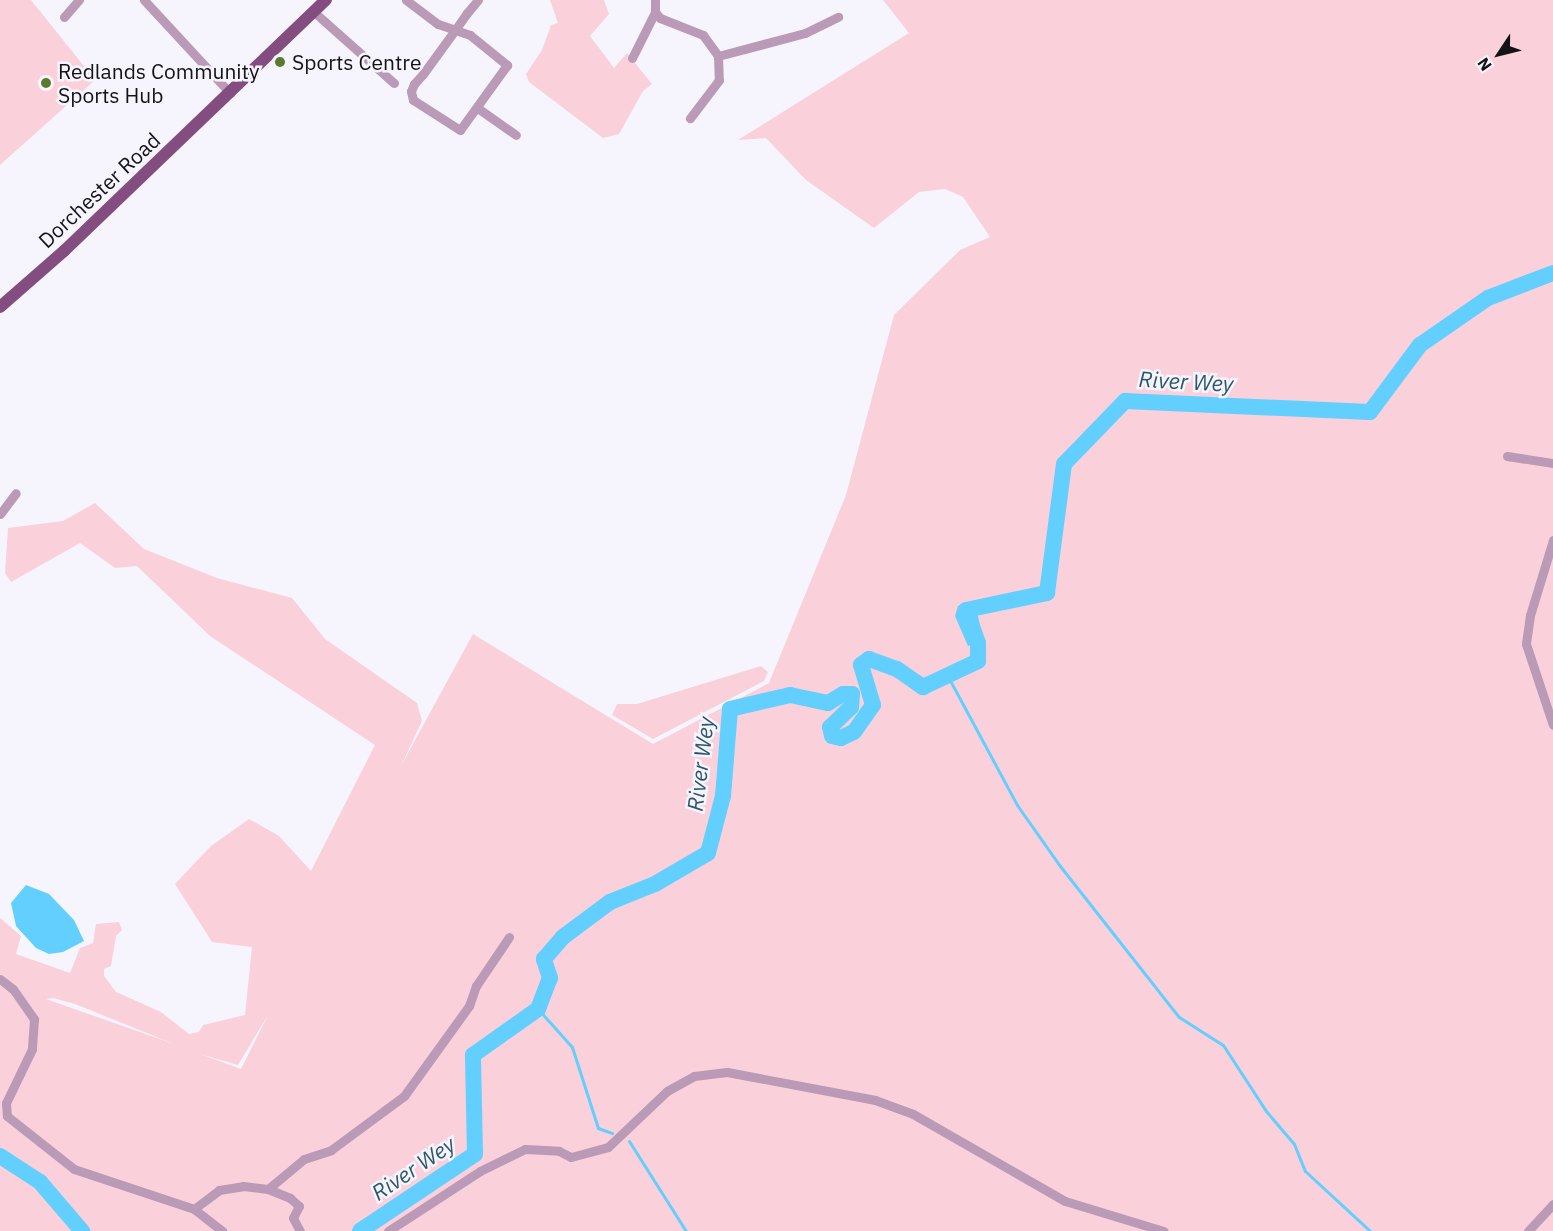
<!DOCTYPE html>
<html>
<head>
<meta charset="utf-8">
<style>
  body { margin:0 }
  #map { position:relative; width:1553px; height:1231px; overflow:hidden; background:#f6f4fd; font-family:"IBM Plex Sans",sans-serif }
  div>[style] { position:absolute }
  .green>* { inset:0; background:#fad1da }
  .water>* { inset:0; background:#63cfff }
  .stream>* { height:3px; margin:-1.5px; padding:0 1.5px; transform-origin:1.5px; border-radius:1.5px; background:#63cfff }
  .river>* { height:16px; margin:-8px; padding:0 8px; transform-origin:8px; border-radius:8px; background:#63cfff }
  .minor>* { height:9px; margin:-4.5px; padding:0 4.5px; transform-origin:4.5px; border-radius:4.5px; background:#ba9ab6 }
  .major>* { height:12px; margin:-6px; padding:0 6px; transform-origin:6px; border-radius:6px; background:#844d7f }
  .dots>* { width:16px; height:16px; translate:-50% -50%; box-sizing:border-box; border:3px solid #f6f4fd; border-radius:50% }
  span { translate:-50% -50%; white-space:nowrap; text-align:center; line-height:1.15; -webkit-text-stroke:5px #f6f4fd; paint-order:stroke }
  .poi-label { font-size:21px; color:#131316 }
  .left { translate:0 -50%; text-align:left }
  .street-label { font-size:21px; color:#131316 }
  .water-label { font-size:22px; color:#29576b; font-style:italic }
  .north { position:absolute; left:1469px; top:24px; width:60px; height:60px; -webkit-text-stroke:4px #f6f4fd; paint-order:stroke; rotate:235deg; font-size:16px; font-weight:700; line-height:24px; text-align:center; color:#131316 }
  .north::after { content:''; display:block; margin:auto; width:21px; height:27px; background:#131316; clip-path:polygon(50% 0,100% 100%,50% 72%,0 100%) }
</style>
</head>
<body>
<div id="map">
  <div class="green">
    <i style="clip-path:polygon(0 0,31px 0,95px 80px,0 165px)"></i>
    <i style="clip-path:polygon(550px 0,604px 0,609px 14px,590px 36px,614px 68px,627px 53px,652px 84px,643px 91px,619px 134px,603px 138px,529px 82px,526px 74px,542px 50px,551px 25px,558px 23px)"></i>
    <i style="clip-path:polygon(evenodd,883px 0,1553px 0,1553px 1231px,0 1231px,0 983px,19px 989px,0 974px,0 918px,21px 936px,16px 954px,70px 973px,80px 948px,93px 943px,96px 924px,119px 922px,122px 930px,116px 936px,111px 966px,104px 969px,104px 976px,116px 992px,161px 1012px,189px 1034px,199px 1032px,203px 1025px,245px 1015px,252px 947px,212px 942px,175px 884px,211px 846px,249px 819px,279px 836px,311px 871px,375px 745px,210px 636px,137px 566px,115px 568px,80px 543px,11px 582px,5px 573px,8px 528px,63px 521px,95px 503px,144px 549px,217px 578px,292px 598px,325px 639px,417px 703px,422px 721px,401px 766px,473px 634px,653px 744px,769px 683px,846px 495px,894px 315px,960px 250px,990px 237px,963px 197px,945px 189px,919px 192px,874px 228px,806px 180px,766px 138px,738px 140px,909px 33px,883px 0,53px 998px,75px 1004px,174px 1044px,46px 999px,53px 998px,883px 0,268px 1015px,241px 1069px,200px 1054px,238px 1065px,268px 1015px)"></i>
    <i style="clip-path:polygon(761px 666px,768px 672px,764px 681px,653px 739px,612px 715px,617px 704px,637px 704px)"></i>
  </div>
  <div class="water">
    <i style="clip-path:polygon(971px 604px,976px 606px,983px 641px,968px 646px,955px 616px,958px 606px)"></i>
    <i style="clip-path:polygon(26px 885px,49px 894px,74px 920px,84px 941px,63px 952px,49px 954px,36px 948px,16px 926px,11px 903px)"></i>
  </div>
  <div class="stream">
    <i style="left:946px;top:673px;width:150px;rotate:61.7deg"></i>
    <i style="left:1017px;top:805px;width:75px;rotate:54.8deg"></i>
    <i style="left:1060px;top:866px;width:192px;rotate:51.8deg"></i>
    <i style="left:1179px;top:1017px;width:52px;rotate:32.5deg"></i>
    <i style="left:1223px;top:1045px;width:79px;rotate:56.9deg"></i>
    <i style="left:1266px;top:1111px;width:43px;rotate:49.7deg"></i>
    <i style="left:1294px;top:1144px;width:29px;rotate:68deg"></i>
    <i style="left:1305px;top:1171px;width:88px;rotate:42.7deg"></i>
    <i style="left:538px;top:1009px;width:51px;rotate:48.2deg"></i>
    <i style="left:572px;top:1047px;width:85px;rotate:72.2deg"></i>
    <i style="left:598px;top:1128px;width:15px;rotate:20deg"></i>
    <i style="left:629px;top:1141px;width:107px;rotate:57.7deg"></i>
  </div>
  <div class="river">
    <i style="left:0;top:1156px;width:48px;rotate:33deg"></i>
    <i style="left:40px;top:1182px;width:65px;rotate:49.4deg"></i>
    <i style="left:360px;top:1231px;width:138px;rotate:-33.8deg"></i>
    <i style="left:475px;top:1154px;width:99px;rotate:-91.2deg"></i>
    <i style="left:473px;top:1055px;width:80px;rotate:-35.3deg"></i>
    <i style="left:538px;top:1009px;width:33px;rotate:-69deg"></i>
    <i style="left:550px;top:978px;width:20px;rotate:-108deg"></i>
    <i style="left:544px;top:959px;width:29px;rotate:-49deg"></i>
    <i style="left:563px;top:937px;width:59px;rotate:-36.7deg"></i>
    <i style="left:610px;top:902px;width:48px;rotate:-21.8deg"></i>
    <i style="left:655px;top:884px;width:61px;rotate:-30.3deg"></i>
    <i style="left:708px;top:853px;width:59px;rotate:-75.3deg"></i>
    <i style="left:723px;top:796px;width:87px;rotate:-85.4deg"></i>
    <i style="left:730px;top:709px;width:62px;rotate:-13.1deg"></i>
    <i style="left:790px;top:695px;width:39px;rotate:12deg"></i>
    <i style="left:828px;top:703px;width:17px;rotate:-31deg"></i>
    <i style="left:843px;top:694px;width:9px"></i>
    <i style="left:852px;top:694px;width:13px;rotate:94deg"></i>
    <i style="left:851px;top:707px;width:29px;rotate:136deg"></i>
    <i style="left:830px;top:727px;width:9px;rotate:77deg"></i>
    <i style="left:832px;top:736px;width:9px;rotate:13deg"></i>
    <i style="left:841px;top:738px;width:14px;rotate:-25deg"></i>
    <i style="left:854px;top:732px;width:33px;rotate:-55deg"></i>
    <i style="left:873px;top:705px;width:42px;rotate:-106.7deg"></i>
    <i style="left:861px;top:665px;width:10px;rotate:-37deg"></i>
    <i style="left:869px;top:659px;width:30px;rotate:20deg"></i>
    <i style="left:897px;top:669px;width:32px;rotate:35deg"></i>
    <i style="left:923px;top:687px;width:61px;rotate:-25.3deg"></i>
    <i style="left:978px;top:661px;width:18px;rotate:-90deg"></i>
    <i style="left:978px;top:643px;width:35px;rotate:-110deg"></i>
    <i style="left:966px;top:610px;width:83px;rotate:-11.9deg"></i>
    <i style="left:1047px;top:593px;width:130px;rotate:-82.5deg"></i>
    <i style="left:1064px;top:464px;width:88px;rotate:-45.9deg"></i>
    <i style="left:1125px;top:401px;width:245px;rotate:2.6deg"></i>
    <i style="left:1370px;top:412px;width:84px;rotate:-53.3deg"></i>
    <i style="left:1420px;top:345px;width:83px;rotate:-34.7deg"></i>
    <i style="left:1488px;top:298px;width:70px;rotate:-21deg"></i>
  </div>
  <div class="minor">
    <i style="left:144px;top:0;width:127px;rotate:47.2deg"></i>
    <i style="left:406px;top:0;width:40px;rotate:37deg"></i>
    <i style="left:438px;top:24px;width:18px;rotate:19deg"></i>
    <i style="left:455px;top:30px;width:16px;rotate:18deg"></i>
    <i style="left:470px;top:35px;width:48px;rotate:39deg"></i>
    <i style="left:507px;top:65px;width:80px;rotate:125.9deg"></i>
    <i style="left:460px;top:130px;width:56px;rotate:-147.4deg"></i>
    <i style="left:413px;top:100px;width:9px;rotate:-103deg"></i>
    <i style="left:411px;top:91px;width:8px;rotate:-67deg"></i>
    <i style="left:414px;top:84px;width:13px;rotate:-48deg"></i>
    <i style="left:423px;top:74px;width:54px;rotate:-54deg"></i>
    <i style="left:455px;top:30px;width:21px;rotate:-55deg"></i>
    <i style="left:467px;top:13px;width:17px;rotate:-50deg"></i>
    <i style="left:314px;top:12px;width:107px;rotate:41.6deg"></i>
    <i style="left:655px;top:12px;width:8px;rotate:50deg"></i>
    <i style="left:660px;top:18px;width:46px;rotate:21.6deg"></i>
    <i style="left:703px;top:35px;width:26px;rotate:54deg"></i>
    <i style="left:718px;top:56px;width:24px;rotate:88deg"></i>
    <i style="left:719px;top:80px;width:48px;rotate:127.3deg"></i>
    <i style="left:64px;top:17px;width:23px;rotate:-49deg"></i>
    <i style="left:718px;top:56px;width:90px;rotate:-14.8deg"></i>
    <i style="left:805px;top:33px;width:37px;rotate:-26deg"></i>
    <i style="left:632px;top:58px;width:51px;rotate:-63.4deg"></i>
    <i style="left:655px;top:12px;width:12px;rotate:-90deg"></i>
    <i style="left:479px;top:109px;width:45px;rotate:35.1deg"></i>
    <i style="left:1507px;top:456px;width:47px;rotate:8.7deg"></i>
    <i style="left:0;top:514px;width:26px;rotate:-53deg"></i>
    <i style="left:1553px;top:540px;width:78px;rotate:107deg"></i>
    <i style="left:1530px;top:615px;width:29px;rotate:98deg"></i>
    <i style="left:1526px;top:644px;width:85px;rotate:71.6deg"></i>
    <i style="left:0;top:979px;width:16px;rotate:38deg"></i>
    <i style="left:13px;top:989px;width:37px;rotate:55deg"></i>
    <i style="left:34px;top:1019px;width:30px;rotate:94deg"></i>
    <i style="left:32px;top:1049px;width:60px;rotate:115.7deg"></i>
    <i style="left:6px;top:1103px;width:13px;rotate:86deg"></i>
    <i style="left:7px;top:1116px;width:85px;rotate:38.3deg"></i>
    <i style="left:74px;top:1169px;width:126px;rotate:18.4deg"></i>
    <i style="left:194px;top:1209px;width:36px;rotate:38deg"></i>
    <i style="left:268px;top:1189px;width:24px;rotate:22deg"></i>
    <i style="left:290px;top:1198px;width:12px;rotate:42deg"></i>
    <i style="left:299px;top:1206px;width:13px;rotate:117deg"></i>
    <i style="left:293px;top:1218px;width:15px;rotate:62deg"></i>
    <i style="left:194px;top:1209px;width:31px;rotate:-37deg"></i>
    <i style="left:219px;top:1190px;width:24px;rotate:-9deg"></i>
    <i style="left:243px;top:1186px;width:25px;rotate:7deg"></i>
    <i style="left:268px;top:1189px;width:47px;rotate:-39.8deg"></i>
    <i style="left:304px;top:1159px;width:28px;rotate:-18deg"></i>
    <i style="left:331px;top:1150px;width:91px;rotate:-36.5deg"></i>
    <i style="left:404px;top:1096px;width:111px;rotate:-54.2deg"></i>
    <i style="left:469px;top:1006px;width:21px;rotate:-71deg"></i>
    <i style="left:476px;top:986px;width:59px;rotate:-56deg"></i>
    <i style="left:388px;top:1231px;width:110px;rotate:-33.1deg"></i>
    <i style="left:480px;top:1171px;width:50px;rotate:-26.1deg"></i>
    <i style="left:525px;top:1149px;width:34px;rotate:3deg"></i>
    <i style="left:559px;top:1151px;width:13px;rotate:27deg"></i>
    <i style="left:571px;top:1157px;width:38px;rotate:-15deg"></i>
    <i style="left:608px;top:1147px;width:81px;rotate:-43.5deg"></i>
    <i style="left:667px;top:1091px;width:31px;rotate:-29deg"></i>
    <i style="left:694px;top:1076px;width:33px;rotate:-7deg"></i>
    <i style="left:727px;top:1072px;width:151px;rotate:10.7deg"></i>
    <i style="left:875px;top:1100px;width:40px;rotate:20.2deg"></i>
    <i style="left:913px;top:1114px;width:175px;rotate:29.8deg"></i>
    <i style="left:1065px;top:1201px;width:103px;rotate:16.9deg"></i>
    <i style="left:1528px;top:1231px;width:37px;rotate:-47deg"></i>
  </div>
  <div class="major">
    <i style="left:0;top:307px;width:85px;rotate:-41.2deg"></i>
    <i style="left:64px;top:251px;width:363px;rotate:-43.8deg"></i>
  </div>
  <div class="dots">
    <i style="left:280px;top:62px;background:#5b7a30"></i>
    <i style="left:46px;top:83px;background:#5b7a30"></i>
  </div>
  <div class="poi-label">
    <span class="left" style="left:292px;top:62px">Sports Centre</span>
    <span class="left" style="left:58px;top:83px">Redlands Community<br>Sports Hub</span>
  </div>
  <div class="street-label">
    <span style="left:99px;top:190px;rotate:-43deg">Dorchester Road</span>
  </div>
  <div class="water-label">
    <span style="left:1186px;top:381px;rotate:3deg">River Wey</span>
    <span style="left:700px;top:764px;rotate:-83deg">River Wey</span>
    <span style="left:413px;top:1168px;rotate:-34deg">River Wey</span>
  </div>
  <div class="north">N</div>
</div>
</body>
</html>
